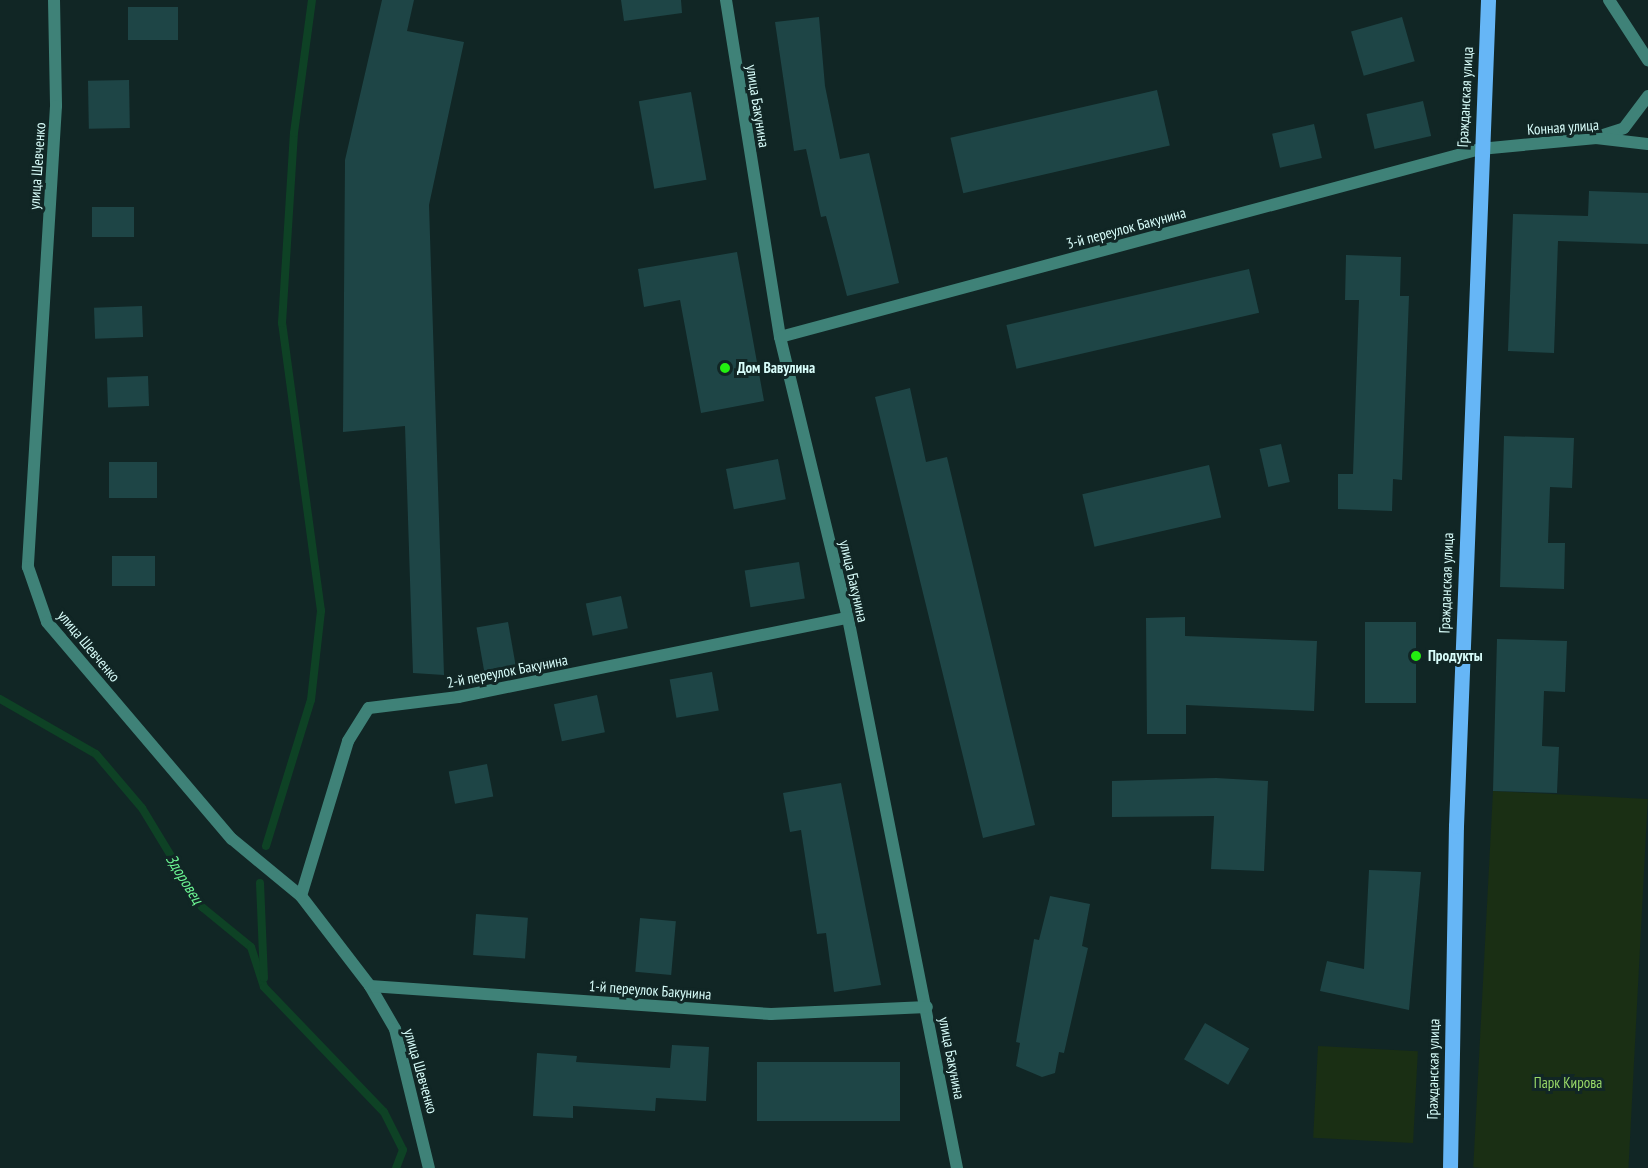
<!DOCTYPE html>
<html>
<head>
<meta charset="utf-8">
<style>
  body { margin:0 }
  #map { position:relative; width:1648px; height:1168px; overflow:hidden; background:#112625; font-family:"PT Sans Narrow",sans-serif }
  div>[style] { position:absolute }
  .green>* { inset:0; background:#1a2f14; transform-origin:0 0 }
  .stream>* { height:8px; margin:-4px; padding:0 4px; transform-origin:4px; border-radius:4px; background:#0e4225 }
  .building>* { inset:0; background:#1e4546; transform-origin:0 0 }
  .minor>* { height:12px; margin:-6px; padding:0 6px; transform-origin:6px; border-radius:6px; background:#3f8278 }
  .tertiary>* { height:12px; margin:-6px; padding:0 6px; transform-origin:6px; border-radius:6px; background:#3f8278 }
  .primary>* { height:15px; margin:-7.5px; padding:0 7.5px; transform-origin:7.5px; border-radius:7.5px; background:#66b6f6 }
  .dots>* { width:16px; height:16px; translate:-50% -50%; box-sizing:border-box; border:3px solid #112625; border-radius:50% }
  span { translate:-50% -50%; white-space:nowrap; text-align:center; line-height:1.15; -webkit-text-stroke:6px #112625; paint-order:stroke }
  .street-label { font-size:15px; color:#d8fdfa }
  .poi-label { font-size:15px; color:#d8fdfa; font-weight:700 }
  .left { translate:0 -50%; text-align:left }
  .park-label { font-size:15px; color:#99d968 }
  .water-label { font-size:16px; color:#6cf693; font-style:italic }
</style>
</head>
<body>
<div id="map">
  <div class="green">
    <i style="left:1493px;top:791px;width:155px;height:377px;rotate:3deg"></i>
    <i style="left:1318px;top:1046px;width:100px;height:92px;rotate:3deg"></i>
  </div>
  <div class="stream">
    <i style="left:0;top:699px;width:111px;rotate:29.8deg"></i>
    <i style="left:96px;top:754px;width:71px;rotate:49.6deg"></i>
    <i style="left:142px;top:808px;width:116px;rotate:58.8deg"></i>
    <i style="left:202px;top:907px;width:63px;rotate:39.2deg"></i>
    <i style="left:251px;top:947px;width:42px;rotate:72deg"></i>
    <i style="left:264px;top:987px;width:173px;rotate:46.2deg"></i>
    <i style="left:384px;top:1112px;width:42px;rotate:63.4deg"></i>
    <i style="left:403px;top:1150px;width:19px;rotate:111deg"></i>
    <i style="left:266px;top:846px;width:153px;rotate:-72.9deg"></i>
    <i style="left:311px;top:700px;width:90px;rotate:-83.6deg"></i>
    <i style="left:321px;top:611px;width:291px;rotate:-97.7deg"></i>
    <i style="left:282px;top:323px;width:190px;rotate:-86.4deg"></i>
    <i style="left:294px;top:133px;width:134px;rotate:-82.3deg"></i>
    <i style="left:260px;top:883px;width:95px;rotate:87.6deg"></i>
  </div>
  <div class="building">
    <i style="clip-path:polygon(382px 0,414px 0,407px 31px,464px 42px,429px 205px,444px 675px,413px 673px,405px 426px,343px 432px,345px 160px)"></i>
    <i style="clip-path:polygon(621px 0,681px 0,682px 13px,624px 21px)"></i>
    <i style="left:178px;top:7px;width:33px;height:50px;rotate:90deg"></i>
    <i style="clip-path:polygon(819px 17px,825px 86px,840px 159px,869px 153px,899px 283px,847px 296px,826px 216px,821px 217px,806px 149px,794px 151px,775px 22px)"></i>
    <i style="left:1402px;top:17px;width:46px;height:53px;rotate:74deg"></i>
    <i style="left:129px;top:80px;width:48px;height:41px;rotate:89deg"></i>
    <i style="left:1157px;top:90px;width:57px;height:212px;rotate:77deg"></i>
    <i style="left:691px;top:92px;width:89px;height:53px;rotate:80deg"></i>
    <i style="left:1423px;top:101px;width:36px;height:58px;rotate:77deg"></i>
    <i style="left:1314px;top:124px;width:35px;height:43px;rotate:77deg"></i>
    <i style="clip-path:polygon(1589px 191px,1648px 193px,1648px 244px,1558px 241px,1554px 353px,1508px 351px,1513px 214px,1588px 216px)"></i>
    <i style="left:134px;top:207px;width:30px;height:42px;rotate:90deg"></i>
    <i style="clip-path:polygon(737px 252px,764px 401px,701px 413px,680px 300px,644px 307px,638px 269px)"></i>
    <i style="clip-path:polygon(1346px 255px,1401px 257px,1400px 296px,1409px 296px,1402px 480px,1393px 479px,1392px 511px,1338px 509px,1338px 474px,1353px 474px,1359px 300px,1345px 300px)"></i>
    <i style="left:1249px;top:269px;width:45px;height:249px;rotate:77deg"></i>
    <i style="left:142px;top:306px;width:31px;height:48px;rotate:88deg"></i>
    <i style="left:148px;top:376px;width:30px;height:41px;rotate:88deg"></i>
    <i style="clip-path:polygon(910px 388px,926px 462px,947px 457px,1035px 825px,983px 838px,875px 397px)"></i>
    <i style="clip-path:polygon(1504px 436px,1574px 438px,1572px 488px,1550px 487px,1548px 543px,1565px 543px,1564px 589px,1500px 587px)"></i>
    <i style="left:1281px;top:444px;width:39px;height:22px;rotate:77deg"></i>
    <i style="left:778px;top:459px;width:41px;height:53px;rotate:79deg"></i>
    <i style="left:157px;top:462px;width:36px;height:48px;rotate:90deg"></i>
    <i style="left:1209px;top:465px;width:54px;height:130px;rotate:77deg"></i>
    <i style="left:155px;top:556px;width:30px;height:43px;rotate:90deg"></i>
    <i style="left:799px;top:562px;width:37px;height:55px;rotate:81deg"></i>
    <i style="left:621px;top:596px;width:33px;height:36px;rotate:78deg"></i>
    <i style="clip-path:polygon(1185px 617px,1185px 636px,1317px 641px,1314px 711px,1186px 705px,1186px 734px,1147px 734px,1146px 618px)"></i>
    <i style="left:508px;top:622px;width:46px;height:32px;rotate:80deg"></i>
    <i style="left:1365px;top:622px;width:51px;height:81px"></i>
    <i style="clip-path:polygon(1497px 639px,1567px 641px,1565px 692px,1544px 691px,1542px 746px,1559px 747px,1557px 793px,1493px 791px)"></i>
    <i style="left:712px;top:672px;width:39px;height:43px;rotate:80deg"></i>
    <i style="left:597px;top:695px;width:38px;height:44px;rotate:78deg"></i>
    <i style="left:487px;top:764px;width:33px;height:39px;rotate:79deg"></i>
    <i style="clip-path:polygon(1216px 778px,1268px 781px,1264px 871px,1211px 869px,1214px 816px,1112px 817px,1112px 781px)"></i>
    <i style="clip-path:polygon(841px 783px,881px 985px,834px 992px,826px 933px,817px 934px,801px 830px,790px 832px,783px 793px)"></i>
    <i style="clip-path:polygon(1369px 870px,1421px 872px,1409px 1010px,1320px 991px,1327px 961px,1364px 969px)"></i>
    <i style="clip-path:polygon(1050px 896px,1090px 904px,1082px 946px,1088px 948px,1064px 1053px,1059px 1052px,1055px 1073px,1042px 1077px,1016px 1066px,1020px 1043px,1016px 1042px,1034px 939px,1039px 940px)"></i>
    <i style="left:476px;top:914px;width:52px;height:41px;rotate:4deg"></i>
    <i style="left:640px;top:918px;width:36px;height:54px;rotate:5deg"></i>
    <i style="left:1205px;top:1023px;width:51px;height:42px;rotate:30deg"></i>
    <i style="clip-path:polygon(672px 1045px,709px 1047px,706px 1101px,656px 1098px,655px 1111px,573px 1106px,573px 1118px,533px 1116px,537px 1053px,577px 1056px,576px 1062px,670px 1068px)"></i>
    <i style="left:757px;top:1062px;width:143px;height:59px"></i>
  </div>
  <div class="minor">
    <i style="left:54px;top:0;width:106px;rotate:88.9deg"></i>
    <i style="left:56px;top:106px;width:462px;rotate:93.5deg"></i>
    <i style="left:28px;top:567px;width:58px;rotate:70.9deg"></i>
    <i style="left:47px;top:622px;width:285px;rotate:49.6deg"></i>
    <i style="left:232px;top:839px;width:89px;rotate:39.6deg"></i>
    <i style="left:301px;top:896px;width:113px;rotate:52.5deg"></i>
    <i style="left:370px;top:986px;width:50px;rotate:59.8deg"></i>
    <i style="left:395px;top:1029px;width:143px;rotate:76.3deg"></i>
    <i style="left:726px;top:0;width:341px;rotate:80.9deg"></i>
    <i style="left:780px;top:337px;width:289px;rotate:76.4deg"></i>
    <i style="left:848px;top:618px;width:561px;rotate:78.79deg"></i>
    <i style="left:1597px;top:137px;width:28px;rotate:-18deg"></i>
    <i style="left:1624px;top:128px;width:40px;rotate:-53deg"></i>
    <i style="left:780px;top:337px;width:725px;rotate:-15.03deg"></i>
    <i style="left:301px;top:896px;width:162px;rotate:-73.1deg"></i>
    <i style="left:348px;top:741px;width:39px;rotate:-58deg"></i>
    <i style="left:369px;top:708px;width:90px;rotate:-7deg"></i>
    <i style="left:458px;top:697px;width:398px;rotate:-11.5deg"></i>
    <i style="left:370px;top:986px;width:402px;rotate:4deg"></i>
    <i style="left:771px;top:1014px;width:156px;rotate:-2.6deg"></i>
  </div>
  <div class="tertiary">
    <i style="left:1609px;top:0;width:72px;rotate:57deg"></i>
    <i style="left:1480px;top:149px;width:117px;rotate:-5.4deg"></i>
    <i style="left:1596px;top:138px;width:52px;rotate:6.6deg"></i>
  </div>
  <div class="primary">
    <i style="left:1450px;top:1168px;width:342px;rotate:-89deg"></i>
    <i style="left:1456px;top:826px;width:827px;rotate:-87.78deg"></i>
  </div>
  <div class="dots">
    <i style="left:725px;top:368px;background:#23f010"></i>
    <i style="left:1416px;top:656px;background:#23f010"></i>
  </div>
  <div class="street-label">
    <span style="left:1465px;top:97px;rotate:-87deg">Гражданская улица</span>
    <span style="left:758px;top:106px;rotate:81deg">улица Бакунина</span>
    <span style="left:1563px;top:127px;rotate:-4deg">Конная улица</span>
    <span style="left:37px;top:166px;rotate:-86deg">улица Шевченко</span>
    <span style="left:1126px;top:228px;rotate:-15deg">3-й переулок Бакунина</span>
    <span style="left:854px;top:581px;rotate:77deg">улица Бакунина</span>
    <span style="left:1446px;top:583px;rotate:-88deg">Гражданская улица</span>
    <span style="left:89px;top:646px;rotate:50deg">улица Шевченко</span>
    <span style="left:507px;top:671px;rotate:-11deg">2-й переулок Бакунина</span>
    <span style="left:650px;top:990px;rotate:4deg">1-й переулок Бакунина</span>
    <span style="left:952px;top:1058px;rotate:79deg">улица Бакунина</span>
    <span style="left:1433px;top:1069px;rotate:-89deg">Гражданская улица</span>
    <span style="left:421px;top:1071px;rotate:74deg">улица Шевченко</span>
  </div>
  <div class="poi-label">
    <span class="left" style="left:737px;top:368px">Дом Вавулина</span>
    <span class="left" style="left:1428px;top:656px">Продукты</span>
  </div>
  <div class="park-label">
    <span style="left:1568px;top:1083px">Парк Кирова</span>
  </div>
  <div class="water-label">
    <span style="left:185px;top:879px;rotate:58deg">Здоровец</span>
  </div>
</div>
</body>
</html>
